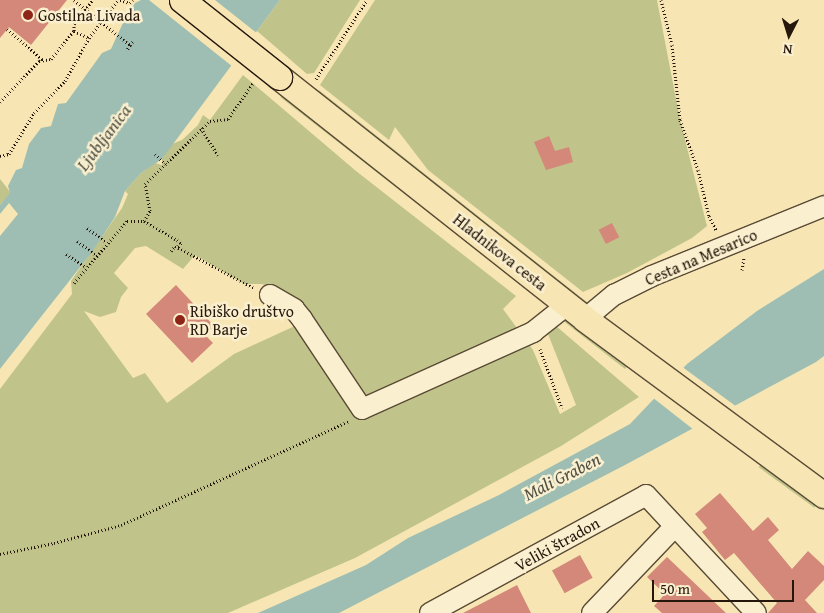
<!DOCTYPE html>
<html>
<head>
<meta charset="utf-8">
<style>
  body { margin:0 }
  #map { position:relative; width:824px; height:613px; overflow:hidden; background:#f7e6b3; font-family:"Gentium Book Plus",serif }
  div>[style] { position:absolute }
  .green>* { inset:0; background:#c0c48a; transform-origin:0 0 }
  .water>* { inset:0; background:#9ebeb3 }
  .pier>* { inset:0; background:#f7e6b3 }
  .building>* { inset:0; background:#d48879; transform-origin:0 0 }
  .path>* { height:3px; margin-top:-1.5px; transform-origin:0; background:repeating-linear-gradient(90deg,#25170c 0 1px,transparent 0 3.5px) }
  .roads { filter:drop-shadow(1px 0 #5a4b36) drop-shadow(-1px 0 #5a4b36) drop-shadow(0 1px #5a4b36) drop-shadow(0 -1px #5a4b36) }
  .minor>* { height:20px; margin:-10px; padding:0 10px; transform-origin:10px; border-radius:10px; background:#faefce }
  .major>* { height:25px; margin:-12.5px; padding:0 12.5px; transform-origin:12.5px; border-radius:12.5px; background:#f7e6b3 }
  .bridges { filter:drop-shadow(1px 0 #25170c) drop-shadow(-1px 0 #25170c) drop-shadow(0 1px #25170c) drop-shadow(0 -1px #25170c) }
  .major-bridge>* { height:25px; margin:-12.5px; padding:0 12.5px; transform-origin:12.5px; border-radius:12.5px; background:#f7e6b3 }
  .dots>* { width:14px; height:14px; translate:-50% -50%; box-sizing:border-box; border:2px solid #faefce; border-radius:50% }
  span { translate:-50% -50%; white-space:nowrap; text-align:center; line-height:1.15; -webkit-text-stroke:5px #faefce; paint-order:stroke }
  .poi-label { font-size:16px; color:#25170c }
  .left { translate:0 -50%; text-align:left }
  .street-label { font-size:16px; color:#25170c }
  .water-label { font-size:18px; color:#4f5146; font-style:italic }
  .north { position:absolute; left:764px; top:10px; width:50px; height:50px; -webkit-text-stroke:4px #faefce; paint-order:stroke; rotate:185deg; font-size:14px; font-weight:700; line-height:20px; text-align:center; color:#25170c }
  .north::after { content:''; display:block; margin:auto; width:18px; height:22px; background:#25170c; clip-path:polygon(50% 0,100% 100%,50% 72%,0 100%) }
  .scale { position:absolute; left:652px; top:580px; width:142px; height:22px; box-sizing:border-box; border:2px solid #25170c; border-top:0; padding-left:6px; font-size:15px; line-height:18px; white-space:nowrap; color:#25170c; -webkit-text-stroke:4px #faefce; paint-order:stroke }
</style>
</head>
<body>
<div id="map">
  <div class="green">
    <i style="clip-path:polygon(280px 0,360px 0,314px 73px,307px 74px,257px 31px)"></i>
    <i style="clip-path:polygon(375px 0,657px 0,680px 120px,707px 226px,692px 238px,627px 273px,583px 292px,428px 170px,395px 127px,389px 140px,320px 85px)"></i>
    <i style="clip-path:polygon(evenodd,243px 75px,356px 171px,516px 296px,503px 309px,533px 350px,560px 414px,576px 405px,548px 334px,556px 326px,639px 397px,561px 446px,355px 558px,228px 613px,0 613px,0 389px,72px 294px,71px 281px,122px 208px,128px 194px,125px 191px,141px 173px,155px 163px,162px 165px,162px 159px,172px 144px,182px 140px,198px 125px,203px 115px,210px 120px,243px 75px,146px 246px,183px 269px,195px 255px,244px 284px,262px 284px,271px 288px,297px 325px,234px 354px,167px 403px,145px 373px,133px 378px,84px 311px,100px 317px,116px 312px,121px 297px,128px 288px,114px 273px,135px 248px,146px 246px)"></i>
    <i style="clip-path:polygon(307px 86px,320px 91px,588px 303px,585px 304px)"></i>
    <i style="left:283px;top:94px;width:336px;height:4px;rotate:38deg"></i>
    <i style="clip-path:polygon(0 179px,11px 193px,0 205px)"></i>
    <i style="clip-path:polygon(562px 320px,566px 320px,628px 365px,625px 369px)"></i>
    <i style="left:761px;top:464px;width:69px;height:4px;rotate:36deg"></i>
  </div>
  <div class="water">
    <i style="clip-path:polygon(141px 0,280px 0,162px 159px,141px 173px,125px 191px,115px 217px,92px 252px,0 369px,0 205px,10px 193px,8px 186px,16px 170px,22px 168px,29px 144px,41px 128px,51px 126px,58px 104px,66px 103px,102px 53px,111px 49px,123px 23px,135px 3px)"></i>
    <i style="clip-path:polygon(824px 269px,824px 356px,816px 362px,625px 465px,339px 613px,258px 613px,366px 565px,408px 538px,499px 495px,630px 424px,687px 364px,757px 311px)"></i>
  </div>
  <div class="pier">
    <i style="clip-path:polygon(149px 0,215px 0,258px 34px,233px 67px)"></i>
    <i style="clip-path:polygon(9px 203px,18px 214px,0 236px,0 214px)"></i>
    <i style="clip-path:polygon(681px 366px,737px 407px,694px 430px,652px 397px)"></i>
  </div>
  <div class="building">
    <i style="clip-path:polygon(0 0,67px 0,31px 45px,9px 27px,0 38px)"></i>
    <i style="clip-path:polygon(549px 136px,555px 151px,569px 147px,573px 162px,546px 170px,534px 142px)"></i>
    <i style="left:612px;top:223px;width:16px;height:15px;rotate:63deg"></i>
    <i style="clip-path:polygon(176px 285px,214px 326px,205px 335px,213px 343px,192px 363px,146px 314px)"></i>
    <i style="clip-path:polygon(720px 493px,753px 531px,768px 517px,779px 530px,768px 540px,792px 569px,808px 551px,824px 566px,824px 580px,805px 600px,817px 613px,768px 613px,777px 603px,734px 553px,725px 560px,702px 532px,707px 528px,695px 514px)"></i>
    <i style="left:580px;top:555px;width:26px;height:32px;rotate:61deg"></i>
    <i style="clip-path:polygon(667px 557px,726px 613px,662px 613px,654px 606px,665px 594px,647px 577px)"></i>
    <i style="clip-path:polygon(517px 585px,531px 613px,463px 613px)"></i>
  </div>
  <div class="path">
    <i style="left:74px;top:0;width:72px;rotate:38.8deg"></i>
    <i style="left:130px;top:45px;width:6px;rotate:121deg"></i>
    <i style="left:120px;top:0;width:10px;rotate:17deg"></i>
    <i style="left:130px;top:3px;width:4px;rotate:-45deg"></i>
    <i style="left:661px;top:0;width:46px;rotate:76.3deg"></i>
    <i style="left:672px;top:45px;width:75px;rotate:83.9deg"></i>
    <i style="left:680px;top:120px;width:53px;rotate:70.2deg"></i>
    <i style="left:698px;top:170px;width:47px;rotate:76.6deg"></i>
    <i style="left:709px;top:216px;width:16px;rotate:63deg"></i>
    <i style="left:7px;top:29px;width:48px;rotate:40.7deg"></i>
    <i style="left:74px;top:31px;width:17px;rotate:25deg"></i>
    <i style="left:130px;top:45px;width:6px;rotate:-51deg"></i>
    <i style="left:316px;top:79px;width:94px;rotate:-57.2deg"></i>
    <i style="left:0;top:102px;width:57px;rotate:-46.4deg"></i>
    <i style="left:39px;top:61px;width:12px;rotate:-9deg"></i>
    <i style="left:51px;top:59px;width:36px;rotate:-51deg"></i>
    <i style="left:74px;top:31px;width:7px;rotate:-90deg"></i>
    <i style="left:74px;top:24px;width:31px;rotate:-52deg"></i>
    <i style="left:201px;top:128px;width:32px;rotate:58deg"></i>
    <i style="left:155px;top:154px;width:16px;rotate:43deg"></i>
    <i style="left:0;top:156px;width:9px;rotate:-13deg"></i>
    <i style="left:9px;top:154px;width:48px;rotate:-58.6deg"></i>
    <i style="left:34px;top:113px;width:45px;rotate:-45.9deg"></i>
    <i style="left:65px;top:81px;width:49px;rotate:-60.8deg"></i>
    <i style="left:89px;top:38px;width:48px;rotate:-52.7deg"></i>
    <i style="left:144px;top:221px;width:12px;rotate:-59deg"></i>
    <i style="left:150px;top:211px;width:27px;rotate:-100deg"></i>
    <i style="left:145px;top:184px;width:91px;rotate:-44.1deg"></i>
    <i style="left:210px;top:121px;width:18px;rotate:-6deg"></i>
    <i style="left:228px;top:119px;width:44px;rotate:-55.2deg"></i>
    <i style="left:87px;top:228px;width:24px;rotate:36deg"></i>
    <i style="left:77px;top:241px;width:24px;rotate:36deg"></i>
    <i style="left:171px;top:251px;width:6px;rotate:-51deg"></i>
    <i style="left:175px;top:246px;width:89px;rotate:28deg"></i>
    <i style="left:66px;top:254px;width:24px;rotate:33deg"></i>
    <i style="left:742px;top:270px;width:12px;rotate:-81deg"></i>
    <i style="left:74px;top:283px;width:82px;rotate:-49.5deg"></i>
    <i style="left:127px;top:221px;width:17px"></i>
    <i style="left:144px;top:221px;width:38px;rotate:30deg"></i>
    <i style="left:177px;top:240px;width:5px;rotate:37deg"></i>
    <i style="left:181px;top:243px;width:6px;rotate:129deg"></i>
    <i style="left:540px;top:349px;width:63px;rotate:69.6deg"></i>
    <i style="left:0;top:554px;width:55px;rotate:-11.5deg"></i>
    <i style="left:54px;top:543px;width:69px;rotate:-15deg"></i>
    <i style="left:121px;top:525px;width:251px;rotate:-24.5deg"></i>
  </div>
  <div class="roads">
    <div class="minor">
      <i style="left:270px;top:295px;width:28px;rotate:30deg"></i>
      <i style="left:294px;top:309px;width:13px;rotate:51deg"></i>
      <i style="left:302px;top:319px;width:108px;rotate:56.3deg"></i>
      <i style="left:362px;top:409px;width:188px;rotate:-24.2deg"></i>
      <i style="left:533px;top:332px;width:43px;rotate:-38.5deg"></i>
      <i style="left:585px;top:319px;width:38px;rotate:-40deg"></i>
      <i style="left:614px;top:295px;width:42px;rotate:-26.6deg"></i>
      <i style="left:652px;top:276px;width:186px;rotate:-22.1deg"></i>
      <i style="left:430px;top:613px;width:246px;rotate:-28.6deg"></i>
      <i style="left:646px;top:495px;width:161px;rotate:47deg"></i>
      <i style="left:592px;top:613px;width:120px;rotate:-46.3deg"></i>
    </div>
    <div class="major">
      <i style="left:279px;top:77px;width:390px;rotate:38.3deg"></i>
      <i style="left:585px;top:319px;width:297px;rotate:36.4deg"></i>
    </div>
  </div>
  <div class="bridges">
    <div class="major-bridge">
      <i style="left:182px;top:0;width:124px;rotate:38.4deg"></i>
    </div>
  </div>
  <div class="dots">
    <i style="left:28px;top:15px;background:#8f2418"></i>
    <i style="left:180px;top:320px;background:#8f2418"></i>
  </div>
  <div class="poi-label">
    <span class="left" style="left:38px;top:15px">Gostilna Livada</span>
    <span class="left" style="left:190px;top:320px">Ribiško društvo<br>RD Barje</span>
  </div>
  <div class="street-label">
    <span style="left:500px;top:252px;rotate:38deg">Hladnikova cesta</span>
    <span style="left:701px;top:257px;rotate:-23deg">Cesta na Mesarico</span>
    <span style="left:557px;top:544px;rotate:-29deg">Veliki štradon</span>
  </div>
  <div class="water-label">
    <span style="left:104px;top:138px;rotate:-53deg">Ljubljanica</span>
    <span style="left:562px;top:477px;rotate:-27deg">Mali Graben</span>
  </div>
  <div class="north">N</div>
  <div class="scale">50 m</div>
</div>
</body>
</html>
